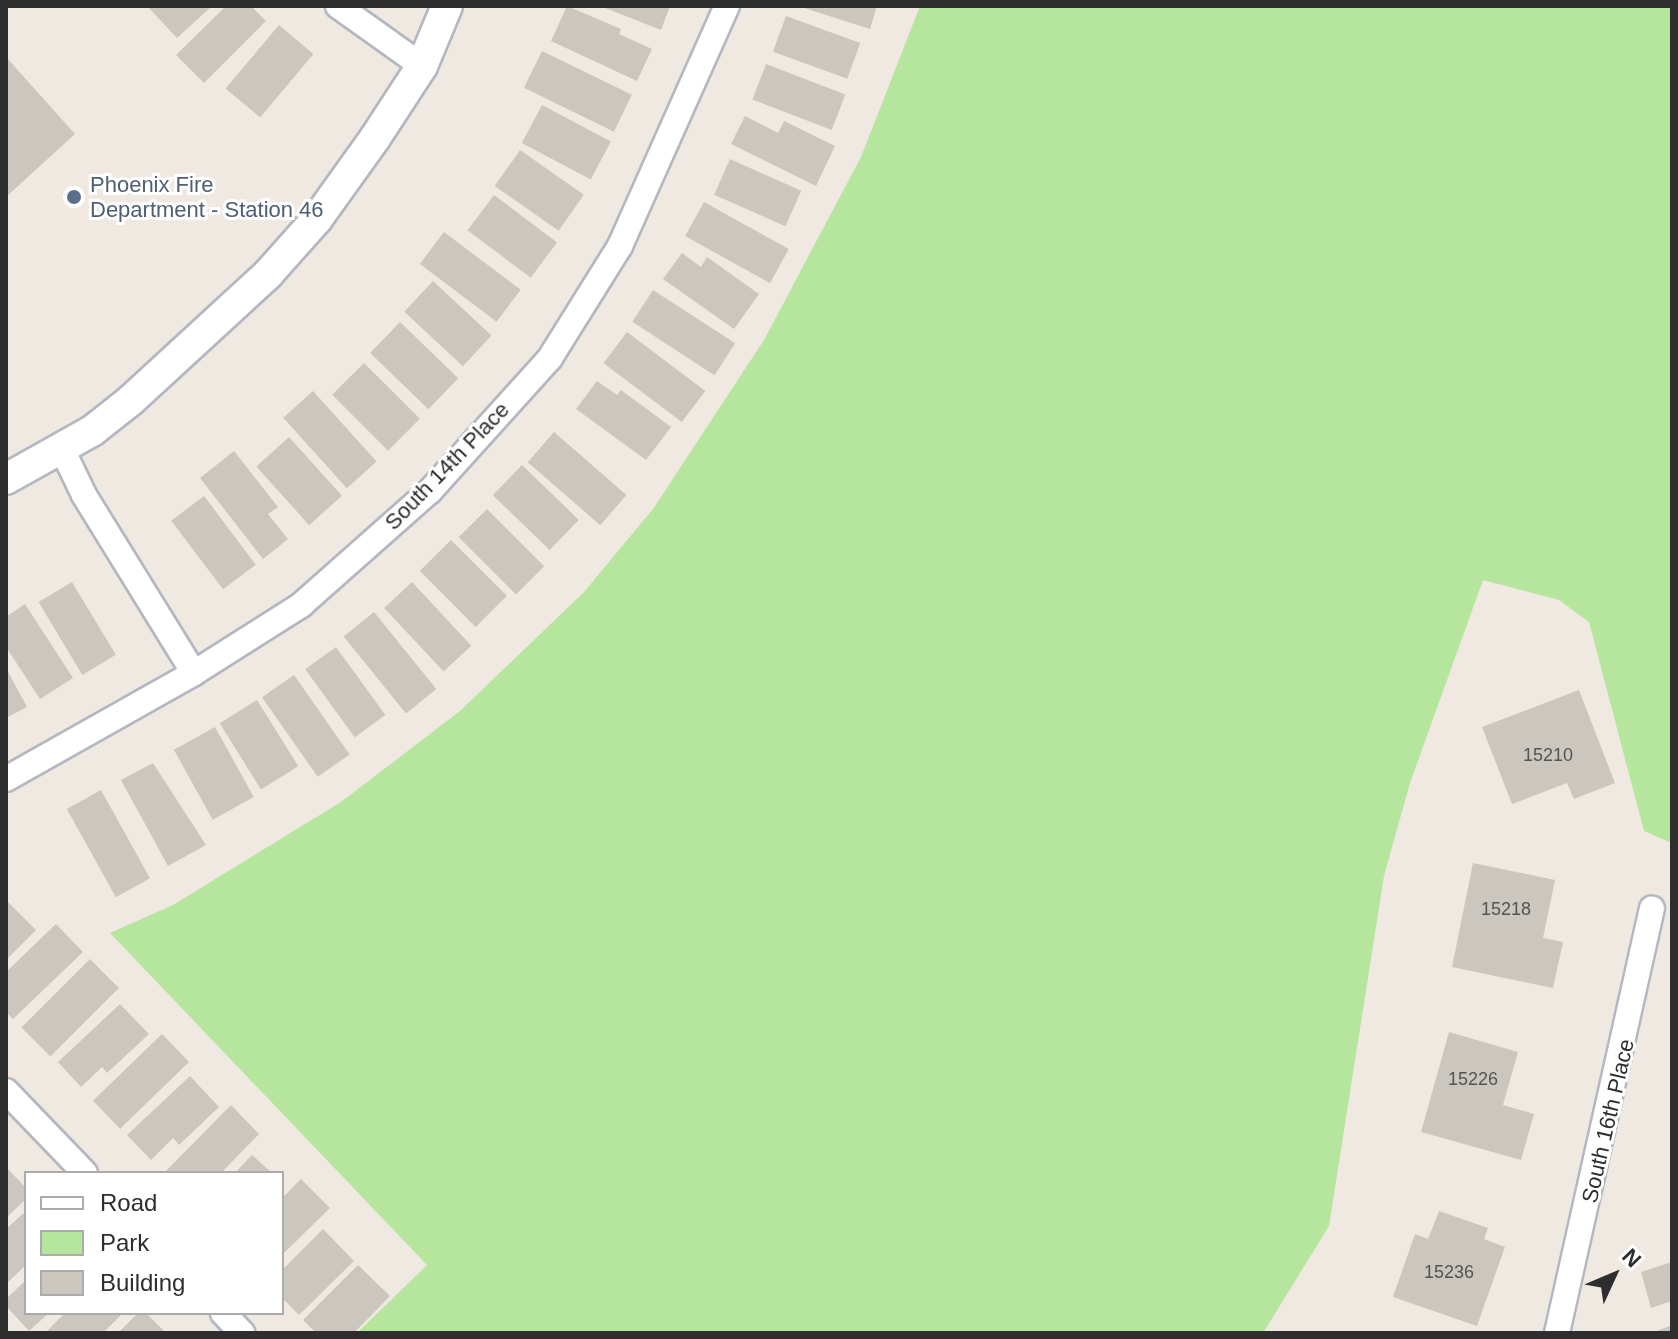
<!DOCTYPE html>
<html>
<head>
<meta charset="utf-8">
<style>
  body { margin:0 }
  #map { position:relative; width:1678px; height:1339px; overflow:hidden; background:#efe9e1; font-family:Helvetica,sans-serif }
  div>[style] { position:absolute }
  .green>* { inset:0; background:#b6e59e }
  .building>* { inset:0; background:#cbc7bf; transform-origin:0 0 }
  .roads { filter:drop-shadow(2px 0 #b4b7c1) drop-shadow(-2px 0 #b4b7c1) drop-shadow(0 2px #b4b7c1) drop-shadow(0 -2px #b4b7c1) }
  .minor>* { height:24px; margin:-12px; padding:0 12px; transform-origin:12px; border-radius:12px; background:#fff }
  .tertiary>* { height:30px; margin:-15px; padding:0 15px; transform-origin:15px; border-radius:15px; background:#fff }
  .dots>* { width:22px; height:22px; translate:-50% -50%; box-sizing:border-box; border:4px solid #fff; border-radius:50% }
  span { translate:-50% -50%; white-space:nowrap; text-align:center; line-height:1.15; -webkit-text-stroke:6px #fff; paint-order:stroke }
  .number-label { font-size:18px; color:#555452 }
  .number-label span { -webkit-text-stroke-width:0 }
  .service-label { font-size:22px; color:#4e5e75 }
  .left { translate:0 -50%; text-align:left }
  .street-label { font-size:22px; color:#2e2e2e }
  .frame { position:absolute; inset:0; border:8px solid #2e2e2e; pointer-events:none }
  .legend { position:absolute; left:24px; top:1171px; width:260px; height:144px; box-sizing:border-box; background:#fff; border:2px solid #ababab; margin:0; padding:10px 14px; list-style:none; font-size:24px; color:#2e2e2e }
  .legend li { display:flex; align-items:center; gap:16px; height:40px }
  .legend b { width:40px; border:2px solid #ababab }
  .north { position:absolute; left:1574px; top:1235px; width:80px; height:80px; -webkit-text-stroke:6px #fff; paint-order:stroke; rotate:46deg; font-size:22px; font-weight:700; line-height:32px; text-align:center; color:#2e2e2e }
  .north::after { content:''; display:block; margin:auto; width:28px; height:36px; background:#2e2e2e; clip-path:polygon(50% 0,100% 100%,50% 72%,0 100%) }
</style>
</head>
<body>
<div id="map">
  <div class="green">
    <i style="clip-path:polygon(920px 6px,1672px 6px,1672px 843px,1644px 831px,1589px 622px,1559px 600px,1483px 580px,1410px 783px,1384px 876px,1329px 1226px,1263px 1333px,357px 1333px,427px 1265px,110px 933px,173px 905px,341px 802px,460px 711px,584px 592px,653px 509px,764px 340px,861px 157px)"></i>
  </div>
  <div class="building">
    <i style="clip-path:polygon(147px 6px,212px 6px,177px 38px)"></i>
    <i style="clip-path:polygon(226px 6px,251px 6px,266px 21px,204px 83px,176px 55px)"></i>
    <i style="clip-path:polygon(567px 6px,621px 29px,619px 34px,652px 49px,637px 81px,551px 41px)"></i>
    <i style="clip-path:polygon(600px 6px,670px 6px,661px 30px)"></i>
    <i style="clip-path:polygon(798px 6px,877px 6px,870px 29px)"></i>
    <i style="left:786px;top:16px;width:79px;height:38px;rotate:20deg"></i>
    <i style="left:279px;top:25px;width:45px;height:83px;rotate:40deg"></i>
    <i style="left:542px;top:51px;width:100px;height:41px;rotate:26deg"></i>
    <i style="clip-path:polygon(6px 57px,75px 134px,6px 197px)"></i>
    <i style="left:766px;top:64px;width:85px;height:38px;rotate:21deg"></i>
    <i style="left:542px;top:105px;width:78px;height:43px;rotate:28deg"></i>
    <i style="clip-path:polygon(745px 116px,778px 133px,784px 121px,835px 146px,816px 186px,731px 144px)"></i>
    <i style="left:520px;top:150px;width:78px;height:44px;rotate:35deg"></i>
    <i style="left:730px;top:159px;width:78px;height:39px;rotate:24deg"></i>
    <i style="left:494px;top:195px;width:79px;height:44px;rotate:37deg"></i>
    <i style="left:704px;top:202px;width:97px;height:39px;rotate:29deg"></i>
    <i style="left:444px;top:232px;width:96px;height:40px;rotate:37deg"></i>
    <i style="clip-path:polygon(682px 253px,701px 267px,707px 257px,759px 294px,734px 329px,663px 279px)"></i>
    <i style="left:433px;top:281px;width:80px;height:42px;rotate:43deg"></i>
    <i style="left:653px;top:290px;width:98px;height:38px;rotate:33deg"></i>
    <i style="left:400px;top:322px;width:81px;height:43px;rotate:44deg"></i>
    <i style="left:627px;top:332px;width:98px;height:39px;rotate:37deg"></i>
    <i style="left:364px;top:363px;width:79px;height:45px;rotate:45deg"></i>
    <i style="clip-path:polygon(597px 381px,617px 395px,621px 390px,671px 427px,646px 460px,576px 409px)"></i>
    <i style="left:313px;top:391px;width:95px;height:40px;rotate:48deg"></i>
    <i style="left:554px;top:432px;width:96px;height:40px;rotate:41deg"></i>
    <i style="left:289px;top:437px;width:79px;height:44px;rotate:48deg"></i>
    <i style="clip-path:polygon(234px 451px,278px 507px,268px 514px,288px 539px,263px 559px,200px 478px)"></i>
    <i style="left:522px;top:465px;width:79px;height:42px;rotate:44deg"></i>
    <i style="left:204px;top:496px;width:86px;height:41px;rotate:53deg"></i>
    <i style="left:487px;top:509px;width:81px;height:40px;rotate:45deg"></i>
    <i style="left:451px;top:540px;width:79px;height:44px;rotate:45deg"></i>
    <i style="left:72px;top:582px;width:85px;height:39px;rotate:59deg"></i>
    <i style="left:412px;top:582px;width:87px;height:38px;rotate:47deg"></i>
    <i style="clip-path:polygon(25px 604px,73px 678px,40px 699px,6px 647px,6px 617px)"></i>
    <i style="left:374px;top:612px;width:99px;height:39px;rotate:51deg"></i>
    <i style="left:336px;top:647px;width:84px;height:38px;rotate:54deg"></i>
    <i style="clip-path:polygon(6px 668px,27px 707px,6px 718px)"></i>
    <i style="left:294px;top:675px;width:97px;height:39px;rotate:55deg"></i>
    <i style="clip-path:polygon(1579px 690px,1615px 783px,1574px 799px,1567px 783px,1512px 804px,1482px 727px)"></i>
    <i style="left:257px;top:700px;width:78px;height:44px;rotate:58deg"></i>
    <i style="left:215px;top:727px;width:80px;height:47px;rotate:61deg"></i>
    <i style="clip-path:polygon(153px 763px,206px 845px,168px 866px,121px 780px)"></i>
    <i style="left:101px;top:790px;width:101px;height:39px;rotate:61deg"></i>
    <i style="clip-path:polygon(1473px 863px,1555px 880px,1543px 938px,1563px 942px,1553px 988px,1452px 967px)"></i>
    <i style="clip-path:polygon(6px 900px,36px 930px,6px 960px)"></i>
    <i style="clip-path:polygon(56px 924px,83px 952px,13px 1019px,6px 1012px,6px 972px)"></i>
    <i style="left:90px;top:959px;width:41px;height:97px;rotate:45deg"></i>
    <i style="clip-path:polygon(120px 1004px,149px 1034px,107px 1073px,102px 1067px,81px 1087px,58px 1062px)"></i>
    <i style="clip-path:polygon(1449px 1032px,1518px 1052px,1503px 1105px,1534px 1114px,1521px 1160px,1421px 1132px)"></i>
    <i style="left:162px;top:1034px;width:39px;height:96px;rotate:46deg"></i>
    <i style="clip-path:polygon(190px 1076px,219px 1107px,179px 1145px,173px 1138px,151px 1160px,127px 1135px)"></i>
    <i style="clip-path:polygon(231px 1105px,259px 1134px,221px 1173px,164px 1173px)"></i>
    <i style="clip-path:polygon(252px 1155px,272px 1173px,235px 1173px)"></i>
    <i style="clip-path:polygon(6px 1167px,26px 1188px,26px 1199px,6px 1218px)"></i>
    <i style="clip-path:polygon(301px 1179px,330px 1208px,282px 1255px,282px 1198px)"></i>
    <i style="clip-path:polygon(26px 1211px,26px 1265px,6px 1284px,6px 1229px)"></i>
    <i style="clip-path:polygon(1439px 1211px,1488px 1228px,1484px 1239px,1505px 1247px,1477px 1326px,1393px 1297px,1415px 1234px,1428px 1239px)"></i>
    <i style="clip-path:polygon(323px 1229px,354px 1261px,299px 1315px,282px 1298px,282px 1270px)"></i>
    <i style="clip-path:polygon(1672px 1262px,1672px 1301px,1651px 1308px,1641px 1272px)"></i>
    <i style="clip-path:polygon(358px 1265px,390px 1296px,354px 1333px,316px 1333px,303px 1320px)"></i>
    <i style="clip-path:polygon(26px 1280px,26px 1313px,49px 1313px,29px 1331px,6px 1306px,6px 1299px)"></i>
    <i style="clip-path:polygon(65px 1313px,123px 1313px,103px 1333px,45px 1333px)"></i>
    <i style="clip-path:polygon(138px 1313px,146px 1313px,166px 1333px,118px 1333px)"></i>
    <i style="clip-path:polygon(1672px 1325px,1672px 1333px,1658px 1333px,1657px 1331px)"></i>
  </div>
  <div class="roads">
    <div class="minor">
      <i style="left:338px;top:6px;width:103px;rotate:35.5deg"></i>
      <i style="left:62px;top:449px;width:51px;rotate:64.4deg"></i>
      <i style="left:84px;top:495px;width:209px;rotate:58.3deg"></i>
      <i style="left:6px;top:779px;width:216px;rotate:-29.4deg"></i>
      <i style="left:194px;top:673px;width:127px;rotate:-32.4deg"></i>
      <i style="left:301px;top:605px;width:172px;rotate:-41.5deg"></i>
      <i style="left:430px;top:491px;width:179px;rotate:-47.9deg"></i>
      <i style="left:550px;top:358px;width:132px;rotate:-58deg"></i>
      <i style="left:620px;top:246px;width:263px;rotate:-66deg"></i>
      <i style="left:6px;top:1091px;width:114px;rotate:46.1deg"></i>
      <i style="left:223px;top:1313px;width:28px;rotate:46deg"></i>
      <i style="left:1557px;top:1333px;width:435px;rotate:-77.4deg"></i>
    </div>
    <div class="tertiary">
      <i style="left:6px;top:479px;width:98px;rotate:-29.2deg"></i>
      <i style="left:92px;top:431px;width:48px;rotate:-38.3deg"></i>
      <i style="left:130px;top:401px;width:188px;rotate:-42.6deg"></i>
      <i style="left:268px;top:274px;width:74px;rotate:-48.3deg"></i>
      <i style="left:317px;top:219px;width:100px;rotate:-54.4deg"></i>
      <i style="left:375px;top:138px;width:86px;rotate:-56.9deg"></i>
      <i style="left:422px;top:66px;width:65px;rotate:-67.4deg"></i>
    </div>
  </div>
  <div class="dots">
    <i style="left:74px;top:197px;background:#5c6f8a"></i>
  </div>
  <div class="number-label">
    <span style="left:1548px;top:755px">15210</span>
    <span style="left:1506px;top:909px">15218</span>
    <span style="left:1473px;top:1079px">15226</span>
    <span style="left:1449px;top:1272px">15236</span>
  </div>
  <div class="service-label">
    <span class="left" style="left:90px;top:197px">Phoenix Fire<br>Department - Station 46</span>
  </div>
  <div class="street-label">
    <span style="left:447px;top:466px;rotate:-46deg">South 14th Place</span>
    <span style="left:1608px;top:1121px;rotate:-77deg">South 16th Place</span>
  </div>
  <div class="frame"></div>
  <ul class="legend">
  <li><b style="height:10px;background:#fff"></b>Road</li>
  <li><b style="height:22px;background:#b6e59e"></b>Park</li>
  <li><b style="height:22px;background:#cbc7bf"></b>Building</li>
  </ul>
  <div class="north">N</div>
</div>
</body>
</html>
